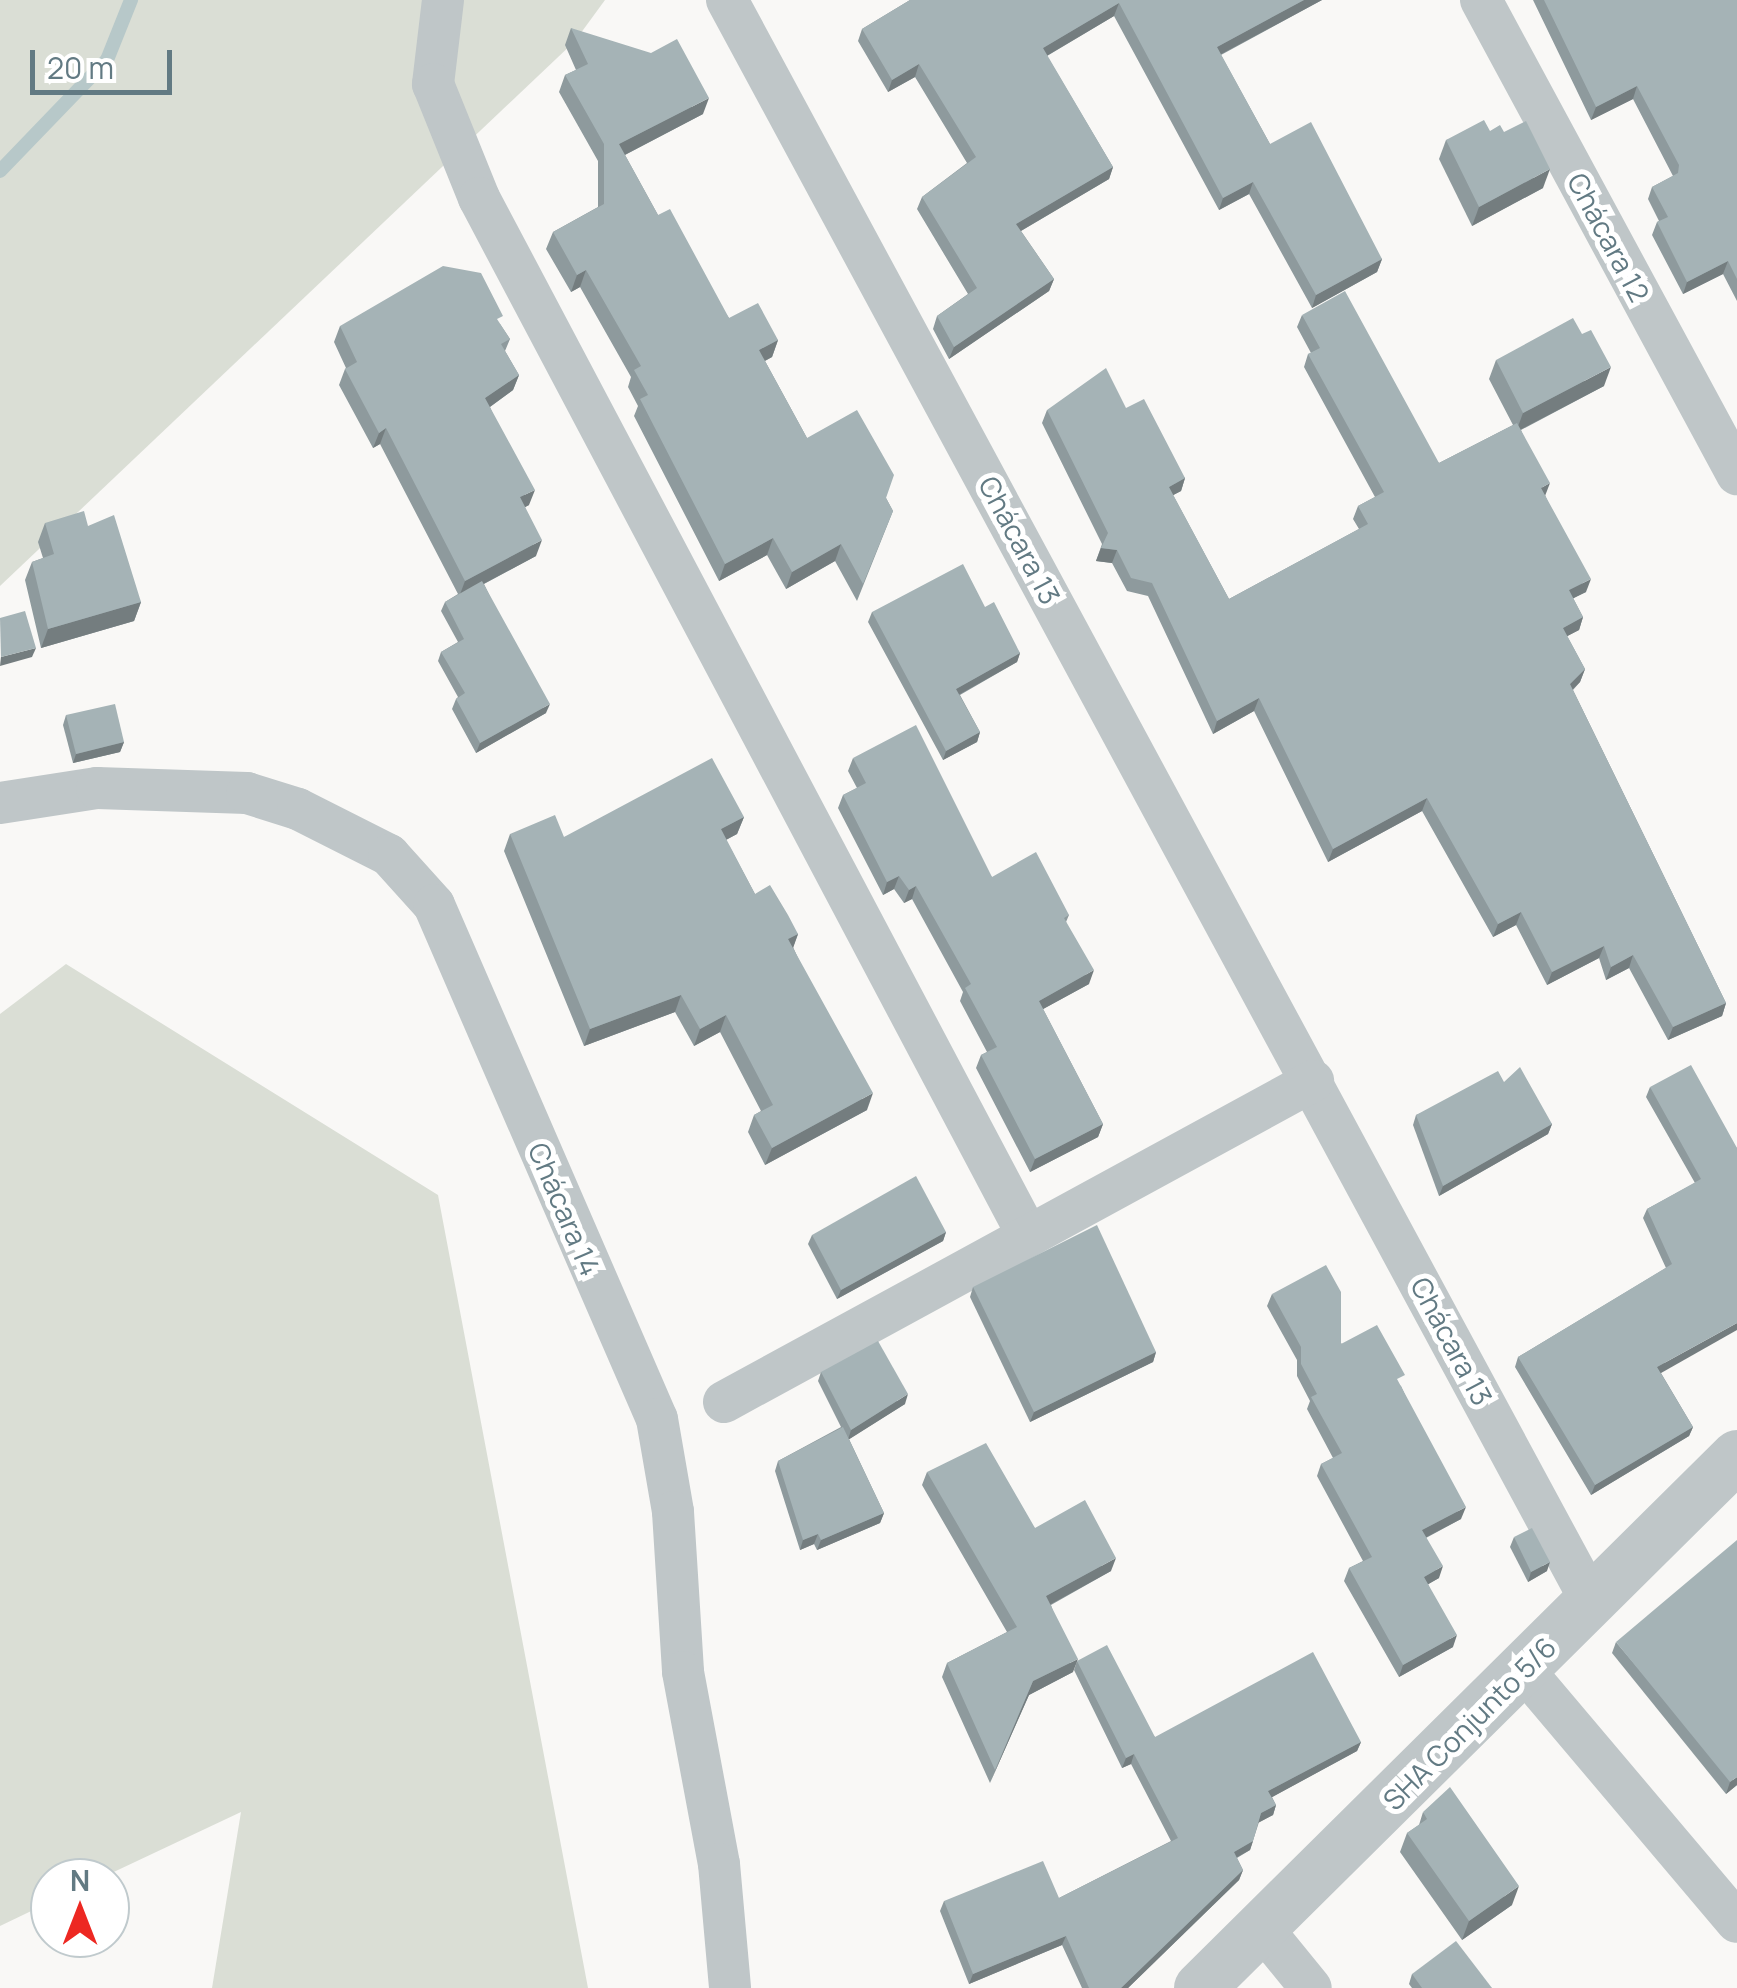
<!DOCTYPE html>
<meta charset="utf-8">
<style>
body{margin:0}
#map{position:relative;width:1737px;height:1988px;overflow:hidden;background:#f9f8f6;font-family:Manrope,sans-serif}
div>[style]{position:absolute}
.green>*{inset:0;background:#daded5}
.stream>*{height:14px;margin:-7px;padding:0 7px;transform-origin:7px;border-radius:7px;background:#b7c8c9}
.minor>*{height:42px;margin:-21px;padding:0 21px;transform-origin:21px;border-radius:21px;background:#bfc6c8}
.tertiary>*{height:52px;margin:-26px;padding:0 26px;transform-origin:26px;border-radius:26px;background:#bfc6c8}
.wall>*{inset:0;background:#8e9a9d}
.shaded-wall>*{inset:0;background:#747d7f}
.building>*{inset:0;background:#a5b3b6}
span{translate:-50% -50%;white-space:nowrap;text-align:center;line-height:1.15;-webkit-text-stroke:10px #fff;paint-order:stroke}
.street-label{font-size:28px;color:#627a83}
.north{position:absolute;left:30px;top:1858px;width:100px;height:100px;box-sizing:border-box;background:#fff;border:2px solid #c0cacd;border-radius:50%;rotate:0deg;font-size:28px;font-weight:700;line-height:40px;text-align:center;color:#627a83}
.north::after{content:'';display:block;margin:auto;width:35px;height:45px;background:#ed2822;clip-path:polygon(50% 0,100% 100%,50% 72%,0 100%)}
.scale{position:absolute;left:30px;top:50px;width:142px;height:45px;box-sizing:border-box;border:5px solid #627a83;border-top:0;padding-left:12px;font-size:30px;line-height:35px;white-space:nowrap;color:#627a83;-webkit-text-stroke:8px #fff;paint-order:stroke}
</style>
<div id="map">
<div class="green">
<div style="clip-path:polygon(0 0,605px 0,575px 41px,0 586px)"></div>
<div style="clip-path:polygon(66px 964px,438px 1195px,588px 1988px,212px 1988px,241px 1812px,101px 1878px,50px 1878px,50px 1902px,0 1926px,0 1014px)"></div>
</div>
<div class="stream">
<div style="left:0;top:171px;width:154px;rotate:-46.1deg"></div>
<div style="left:107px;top:60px;width:65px;rotate:-68.2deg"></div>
</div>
<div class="minor">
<div style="left:443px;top:0;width:85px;rotate:96.8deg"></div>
<div style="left:433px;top:84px;width:123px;rotate:68deg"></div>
<div style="left:479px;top:198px;width:1172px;rotate:62.12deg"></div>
<div style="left:727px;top:0;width:1819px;rotate:61.65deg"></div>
<div style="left:1481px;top:0;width:539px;rotate:61.63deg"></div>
<div style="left:0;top:803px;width:98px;rotate:-8.8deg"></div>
<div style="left:97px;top:788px;width:150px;rotate:1.9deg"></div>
<div style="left:247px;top:793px;width:53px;rotate:17.4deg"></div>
<div style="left:298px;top:809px;width:102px;rotate:26.8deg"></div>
<div style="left:389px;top:855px;width:67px;rotate:48deg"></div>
<div style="left:434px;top:905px;width:560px;rotate:66.55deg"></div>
<div style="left:657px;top:1419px;width:94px;rotate:80.2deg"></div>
<div style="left:673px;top:1512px;width:160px;rotate:86.4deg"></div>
<div style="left:683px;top:1672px;width:195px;rotate:79.4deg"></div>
<div style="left:719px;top:1864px;width:124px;rotate:84.9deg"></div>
<div style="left:724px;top:1402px;width:671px;rotate:-28.59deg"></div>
<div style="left:1523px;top:1669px;width:331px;rotate:49.8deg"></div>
<div style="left:1262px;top:1928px;width:77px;rotate:50.8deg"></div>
</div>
<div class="tertiary">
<div style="left:1200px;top:1988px;width:756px;rotate:-44.73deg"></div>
</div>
<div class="wall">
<div style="clip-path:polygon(910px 0,1322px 0,1221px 55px,1270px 144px,1382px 259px,1377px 272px,1312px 308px,1249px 194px,1219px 210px,1114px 16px,1047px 56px,1113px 167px,1109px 179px,1021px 231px,1054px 279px,1049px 291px,949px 359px,933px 329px,937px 316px,968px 294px,917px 209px,922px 197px,967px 163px,915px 77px,888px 92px,858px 41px,862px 29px)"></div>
<div style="clip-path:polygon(1533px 0,1737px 0,1737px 301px,1723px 274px,1683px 294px,1652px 235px,1657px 222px,1659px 221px,1648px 199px,1652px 187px,1673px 176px,1633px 99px,1591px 120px)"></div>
<div style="clip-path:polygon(571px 28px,703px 114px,625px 155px,658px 215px,729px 318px,778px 340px,772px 357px,765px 361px,807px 438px,886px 498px,893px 511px,857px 601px,835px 561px,786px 589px,767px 555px,719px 581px,634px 416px,638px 406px,628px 387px,631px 377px,580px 287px,571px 292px,546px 249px,553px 232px,598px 207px,598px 161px,559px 92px,565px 75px,576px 70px,565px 45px)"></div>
<div style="clip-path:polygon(1490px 131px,1543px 188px,1472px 226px,1439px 159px,1446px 140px)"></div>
<div style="clip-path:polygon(1302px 315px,1439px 463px,1513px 425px,1489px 379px,1496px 360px,1604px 386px,1521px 430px,1545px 495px,1586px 592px,1573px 598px,1583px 617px,1579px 630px,1567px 636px,1585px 669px,1580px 682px,1573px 690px,1726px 1003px,1722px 1016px,1668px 1040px,1629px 968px,1606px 980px,1599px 958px,1547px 985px,1516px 925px,1493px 937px,1422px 811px,1328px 862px,1254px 711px,1213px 734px,1148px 596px,1127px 591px,1112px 563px,1096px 561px,1102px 544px,1042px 423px,1047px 410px,1126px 408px,1185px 478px,1181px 491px,1173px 495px,1229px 599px,1359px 529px,1353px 519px,1358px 506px,1375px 497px,1304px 367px,1308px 354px,1311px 353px,1297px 327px)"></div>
<div style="clip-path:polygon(500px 324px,510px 339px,505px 351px,519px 375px,513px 390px,490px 407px,529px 505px,525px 507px,536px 556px,484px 584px,546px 713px,476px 753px,452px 709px,456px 699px,458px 697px,438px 661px,441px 652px,458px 642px,441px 611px,445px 602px,458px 594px,380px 444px,373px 448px,339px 385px,345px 369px,346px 368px,334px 342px,340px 326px)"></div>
<div style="clip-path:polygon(45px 523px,88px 526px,141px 602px,134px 621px,41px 648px,25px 580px,32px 562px,43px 558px,38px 542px)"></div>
<div style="clip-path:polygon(985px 607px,1020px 653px,1017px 662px,960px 695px,980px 732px,977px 742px,943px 760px,868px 622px,872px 612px)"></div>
<div style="clip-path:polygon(66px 715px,124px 742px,120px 752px,73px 763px,63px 725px)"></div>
<div style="clip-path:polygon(853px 758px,992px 877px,1069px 915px,1066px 922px,1089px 984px,1043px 1009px,1103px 1124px,1098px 1137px,1030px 1172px,976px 1068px,981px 1055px,987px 1052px,960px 1001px,963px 992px,912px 899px,904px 903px,894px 889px,883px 895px,838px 808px,843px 795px,857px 788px,848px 771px)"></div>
<div style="clip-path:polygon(744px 817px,737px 834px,726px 840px,755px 894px,798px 934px,793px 947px,867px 1110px,765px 1165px,748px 1132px,754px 1115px,761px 1111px,720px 1032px,694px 1046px,675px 1012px,584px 1046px,504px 851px,510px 834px,564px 837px)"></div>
<div style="clip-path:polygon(1504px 1082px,1552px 1124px,1548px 1134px,1439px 1196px,1413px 1125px,1416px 1115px)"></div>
<div style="clip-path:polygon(1650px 1087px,1737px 1148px,1661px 1373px,1693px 1427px,1689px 1436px,1591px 1495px,1515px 1367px,1518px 1357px,1666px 1268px,1643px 1218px,1647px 1209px,1695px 1183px,1646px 1097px)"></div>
<div style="clip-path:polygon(946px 1232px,943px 1241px,837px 1299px,808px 1244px,812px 1235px)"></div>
<div style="clip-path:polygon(973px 1287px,1156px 1352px,1153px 1362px,1030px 1422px,970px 1297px)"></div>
<div style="clip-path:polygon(1272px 1294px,1401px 1386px,1461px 1519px,1426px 1538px,1439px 1578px,1428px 1584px,1453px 1647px,1399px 1677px,1344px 1581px,1349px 1568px,1363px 1561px,1317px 1476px,1321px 1464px,1333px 1458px,1307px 1409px,1310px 1401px,1297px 1376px,1297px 1360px,1267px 1306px)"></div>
<div style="clip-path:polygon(821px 1372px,905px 1404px,849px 1439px,884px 1513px,880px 1523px,817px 1550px,814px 1544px,800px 1550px,775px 1471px,778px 1461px,841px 1427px,818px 1381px)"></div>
<div style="clip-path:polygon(927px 1472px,1035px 1528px,1111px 1571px,1051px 1605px,1073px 1672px,1029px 1695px,990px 1783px,942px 1677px,947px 1663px,1007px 1632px,922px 1485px)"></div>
<div style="clip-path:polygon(1514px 1537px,1547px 1571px,1528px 1582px,1510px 1547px)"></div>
<div style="clip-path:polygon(1616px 1642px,1737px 1785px,1726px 1794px,1612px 1653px)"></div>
<div style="clip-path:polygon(1077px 1661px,1155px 1737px,1361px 1742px,1357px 1751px,1272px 1797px,1276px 1805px,1273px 1815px,1259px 1822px,1250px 1850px,1237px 1858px,1243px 1870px,1239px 1880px,1128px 1988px,1082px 1988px,1062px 1945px,969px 1984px,940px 1911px,944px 1901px,1059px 1898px,1171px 1841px,1131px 1764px,1122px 1768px,1074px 1670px)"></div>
<div style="clip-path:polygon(1423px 1812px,1512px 1905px,1462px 1940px,1400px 1852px,1407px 1833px,1419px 1825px)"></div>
<div style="clip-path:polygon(1412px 1974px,1492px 1988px,1412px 1988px,1409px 1984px)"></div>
</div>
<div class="shaded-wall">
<div style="clip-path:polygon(1304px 0,1322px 0,1212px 59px,1217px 47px)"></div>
<div style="clip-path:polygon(1119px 3px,1114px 16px,1038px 61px,1043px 48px)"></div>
<div style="clip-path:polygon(919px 64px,915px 77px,888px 92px,892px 80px)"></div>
<div style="clip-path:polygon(1637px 86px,1633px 99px,1591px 120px,1596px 107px)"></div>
<div style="clip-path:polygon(709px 98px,703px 114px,613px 161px,619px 144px)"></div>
<div style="clip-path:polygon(1113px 167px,1109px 179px,1012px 236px,1016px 224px)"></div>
<div style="clip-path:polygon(1550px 169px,1543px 188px,1472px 226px,1479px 207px)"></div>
<div style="clip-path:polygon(1253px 182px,1249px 194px,1219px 210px,1223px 198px)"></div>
<div style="clip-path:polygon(1382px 259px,1377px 272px,1312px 308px,1316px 295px)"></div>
<div style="clip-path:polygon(1728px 261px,1723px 274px,1683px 294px,1687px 282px)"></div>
<div style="clip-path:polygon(586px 270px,580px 287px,571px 292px,577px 275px)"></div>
<div style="clip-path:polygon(1054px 279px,1049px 291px,949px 359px,954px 347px)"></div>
<div style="clip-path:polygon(778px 340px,772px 357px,753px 367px,759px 350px)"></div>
<div style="clip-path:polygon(1611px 367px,1604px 386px,1516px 432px,1523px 413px)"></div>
<div style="clip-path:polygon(519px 375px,513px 390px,480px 414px,485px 398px)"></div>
<div style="clip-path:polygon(386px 428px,380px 444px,373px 448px,379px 433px)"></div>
<div style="clip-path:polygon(1185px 478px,1181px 491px,1164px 500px,1169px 487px)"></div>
<div style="clip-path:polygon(1550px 483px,1545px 496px,1541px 488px)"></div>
<div style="clip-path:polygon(535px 490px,529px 505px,514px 513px,520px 497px)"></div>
<div style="clip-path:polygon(773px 538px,767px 555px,719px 581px,725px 564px)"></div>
<div style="clip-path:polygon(542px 540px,536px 556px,459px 597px,465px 581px)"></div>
<div style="clip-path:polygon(841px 544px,835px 561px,786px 589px,792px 572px)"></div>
<div style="clip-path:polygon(1101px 548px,1117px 550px,1112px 563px,1096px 561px)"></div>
<div style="clip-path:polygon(1591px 579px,1586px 592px,1564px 603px,1569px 590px)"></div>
<div style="clip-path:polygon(141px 602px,134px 621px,41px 648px,48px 629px)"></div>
<div style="clip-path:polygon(1583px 617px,1579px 630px,1558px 641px,1563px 628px)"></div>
<div style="clip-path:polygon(36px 648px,32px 657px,0 666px,1px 657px)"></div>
<div style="clip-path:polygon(1020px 653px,1017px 662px,953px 698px,956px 689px)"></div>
<div style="clip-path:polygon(1585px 669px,1580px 682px,1565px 697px,1570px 684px)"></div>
<div style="clip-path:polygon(1259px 698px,1254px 711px,1213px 734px,1217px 721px)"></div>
<div style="clip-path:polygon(550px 704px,546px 713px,476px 753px,480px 743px)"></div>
<div style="clip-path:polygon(980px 732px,977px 742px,943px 760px,946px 751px)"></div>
<div style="clip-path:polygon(124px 742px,120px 752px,73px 763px,76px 754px)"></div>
<div style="clip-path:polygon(1427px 798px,1422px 811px,1328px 862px,1333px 849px)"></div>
<div style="clip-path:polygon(744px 817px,737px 834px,714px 846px,721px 829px)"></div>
<div style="clip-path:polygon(899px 876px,894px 889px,883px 895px,887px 882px)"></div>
<div style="clip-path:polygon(916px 886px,912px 899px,904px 903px,909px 890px)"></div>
<div style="clip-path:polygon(1521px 912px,1516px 925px,1493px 937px,1498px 924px)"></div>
<div style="clip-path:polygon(798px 934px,792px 951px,788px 939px)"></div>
<div style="clip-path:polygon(1604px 946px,1599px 958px,1547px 985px,1552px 972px)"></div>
<div style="clip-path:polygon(1633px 955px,1629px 968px,1606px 980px,1611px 967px)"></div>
<div style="clip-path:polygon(1094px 970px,1089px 984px,1034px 1014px,1039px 1001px)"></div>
<div style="clip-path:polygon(681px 995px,675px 1012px,584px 1046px,590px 1029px)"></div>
<div style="clip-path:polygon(1726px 1003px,1722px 1016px,1668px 1040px,1673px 1027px)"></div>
<div style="clip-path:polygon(726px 1015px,720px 1032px,694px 1046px,700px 1029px)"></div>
<div style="clip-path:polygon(873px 1093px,867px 1110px,765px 1165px,772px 1148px)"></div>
<div style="clip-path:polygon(1103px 1124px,1098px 1137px,1030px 1172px,1035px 1159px)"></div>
<div style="clip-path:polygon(1552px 1124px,1548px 1134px,1439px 1196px,1443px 1186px)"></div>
<div style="clip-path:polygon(946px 1232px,943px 1241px,837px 1299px,841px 1290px)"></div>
<div style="clip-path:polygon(1737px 1323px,1737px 1330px,1654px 1377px,1657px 1367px)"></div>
<div style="clip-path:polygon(1156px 1352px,1153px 1362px,1030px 1422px,1034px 1412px)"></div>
<div style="clip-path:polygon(908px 1394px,905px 1404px,848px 1440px,851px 1430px)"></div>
<div style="clip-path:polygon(1693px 1427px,1689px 1436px,1591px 1495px,1595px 1485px)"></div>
<div style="clip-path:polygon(1466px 1507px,1461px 1519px,1417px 1542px,1422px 1530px)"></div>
<div style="clip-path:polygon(884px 1513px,880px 1523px,817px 1550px,821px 1540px)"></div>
<div style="clip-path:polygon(818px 1534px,814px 1544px,800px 1550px,803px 1540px)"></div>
<div style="clip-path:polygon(1116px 1558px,1111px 1571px,1042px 1609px,1046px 1596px)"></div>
<div style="clip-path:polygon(1550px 1562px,1547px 1571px,1528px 1582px,1531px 1572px)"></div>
<div style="clip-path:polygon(1443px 1566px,1439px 1578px,1420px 1589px,1424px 1577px)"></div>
<div style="clip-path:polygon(1457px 1635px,1453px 1647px,1399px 1677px,1403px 1665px)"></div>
<div style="clip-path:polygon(1078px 1659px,1073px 1672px,1029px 1695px,990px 1783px,1033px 1681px)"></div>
<div style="clip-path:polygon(1361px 1742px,1357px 1751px,1265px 1801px,1268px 1791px)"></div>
<div style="clip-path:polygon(1134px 1754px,1131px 1764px,1122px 1768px,1126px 1758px)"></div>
<div style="clip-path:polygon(1737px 1777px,1737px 1785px,1726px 1794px,1730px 1782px)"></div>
<div style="clip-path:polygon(1276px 1805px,1273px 1815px,1258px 1823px,1261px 1813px)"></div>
<div style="clip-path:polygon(1253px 1841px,1250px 1850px,1230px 1861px,1234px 1852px)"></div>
<div style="clip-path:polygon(1243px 1870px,1239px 1880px,1128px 1988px,1121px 1988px)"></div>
<div style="clip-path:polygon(1519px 1886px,1512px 1905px,1462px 1940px,1469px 1921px)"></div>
<div style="clip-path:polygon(1066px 1936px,1062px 1945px,969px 1984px,973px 1974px)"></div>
</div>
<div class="building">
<div style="clip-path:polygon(910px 0,1304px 0,1217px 47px,1270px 144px,1311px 122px,1382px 259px,1316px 295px,1253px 182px,1223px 198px,1119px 3px,1043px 48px,1113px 167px,1016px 224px,1054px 279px,954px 347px,937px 316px,977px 288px,922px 197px,976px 157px,919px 64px,892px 80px,862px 29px)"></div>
<div style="clip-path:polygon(1544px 0,1737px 0,1737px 279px,1728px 261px,1687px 282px,1657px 222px,1668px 217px,1652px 187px,1678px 173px,1679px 165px,1637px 86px,1596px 107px)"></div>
<div style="clip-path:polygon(571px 28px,651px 53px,677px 39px,709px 98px,619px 144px,658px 215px,670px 209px,729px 318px,758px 303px,778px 340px,759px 350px,807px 438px,857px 410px,894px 475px,886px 498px,893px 511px,863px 584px,841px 544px,792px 572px,773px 538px,725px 564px,640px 399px,648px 395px,634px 370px,641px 366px,586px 270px,577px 275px,553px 232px,604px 204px,604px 144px,565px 75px,588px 64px)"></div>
<div style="clip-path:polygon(1484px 120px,1490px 131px,1500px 125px,1504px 132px,1526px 121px,1550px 169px,1479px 207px,1446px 140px)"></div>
<div style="clip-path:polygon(443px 266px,481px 273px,503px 316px,497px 319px,510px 339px,501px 344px,519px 375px,485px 398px,535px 490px,520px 497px,542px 540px,465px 581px,386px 428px,379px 433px,345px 369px,357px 362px,340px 326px)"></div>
<div style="clip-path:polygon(1345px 291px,1439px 463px,1517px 423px,1550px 483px,1541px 488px,1591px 579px,1569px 590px,1583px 617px,1563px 628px,1585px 669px,1570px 684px,1726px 1003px,1673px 1027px,1633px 955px,1611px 967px,1604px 946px,1552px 972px,1521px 912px,1498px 924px,1427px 798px,1333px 849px,1259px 698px,1217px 721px,1152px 583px,1131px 578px,1117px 550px,1101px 548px,1108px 533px,1047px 410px,1106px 368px,1126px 408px,1144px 399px,1185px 478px,1169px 487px,1229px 599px,1368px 524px,1358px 506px,1384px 492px,1308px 354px,1320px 348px,1302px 315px)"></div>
<div style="clip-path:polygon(1573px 318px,1582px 334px,1591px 330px,1611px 367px,1523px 413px,1496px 360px)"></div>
<div style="clip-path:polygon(84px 511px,88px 526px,114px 515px,141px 602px,48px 629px,32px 562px,54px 554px,45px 523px)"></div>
<div style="clip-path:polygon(963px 564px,985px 607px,994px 602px,1020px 653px,956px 689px,980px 732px,946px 751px,872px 612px)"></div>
<div style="clip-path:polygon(482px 581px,550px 704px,480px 743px,456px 699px,465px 693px,441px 652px,464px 639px,445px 602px)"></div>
<div style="clip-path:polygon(25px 611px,36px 648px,1px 657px,0 618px)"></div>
<div style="clip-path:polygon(115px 704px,124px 742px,76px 754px,66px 715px)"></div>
<div style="clip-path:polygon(916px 725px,992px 877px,1036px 852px,1069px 915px,1064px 918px,1094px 970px,1039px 1001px,1103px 1124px,1035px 1159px,981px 1055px,997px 1047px,965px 988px,971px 984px,916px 886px,909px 890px,899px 876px,887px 882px,843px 795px,866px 783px,853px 758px)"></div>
<div style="clip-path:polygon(712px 758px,744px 817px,721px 829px,755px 894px,770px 885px,788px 915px,798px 934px,788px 939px,873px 1093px,772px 1148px,754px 1115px,773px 1105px,726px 1015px,700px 1029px,681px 995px,590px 1029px,510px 834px,555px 815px,564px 837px)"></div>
<div style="clip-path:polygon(1691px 1065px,1737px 1148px,1737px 1323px,1657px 1367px,1693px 1427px,1595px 1485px,1518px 1357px,1672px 1264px,1647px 1209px,1701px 1179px,1650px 1087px)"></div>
<div style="clip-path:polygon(1520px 1067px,1552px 1124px,1443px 1186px,1416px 1115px,1498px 1071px,1504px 1082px)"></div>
<div style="clip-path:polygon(916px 1176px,946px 1232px,841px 1290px,812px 1235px)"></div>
<div style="clip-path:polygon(1097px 1225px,1156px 1352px,1034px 1412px,973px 1287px)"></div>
<div style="clip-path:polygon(1326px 1265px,1341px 1292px,1341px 1344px,1377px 1325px,1405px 1375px,1397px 1379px,1466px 1507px,1422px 1530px,1443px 1566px,1424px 1577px,1457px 1635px,1403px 1665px,1349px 1568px,1372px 1557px,1321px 1464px,1342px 1453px,1311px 1397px,1317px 1394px,1301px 1364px,1301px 1347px,1272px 1294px)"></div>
<div style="clip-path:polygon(878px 1341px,908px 1394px,851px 1430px,821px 1372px)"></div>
<div style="clip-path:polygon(843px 1427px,884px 1513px,821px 1540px,818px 1534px,803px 1540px,778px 1461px)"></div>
<div style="clip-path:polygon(986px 1443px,1035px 1528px,1085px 1500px,1116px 1558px,1046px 1596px,1078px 1659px,1033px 1681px,995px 1770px,947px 1663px,1017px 1627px,927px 1472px)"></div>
<div style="clip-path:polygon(1532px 1528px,1550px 1562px,1531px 1572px,1514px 1537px)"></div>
<div style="clip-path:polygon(1737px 1540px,1737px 1777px,1730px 1782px,1616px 1642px)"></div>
<div style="clip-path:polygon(1107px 1645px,1155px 1737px,1313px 1652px,1361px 1742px,1268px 1791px,1276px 1805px,1261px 1813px,1253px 1841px,1234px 1852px,1243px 1870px,1121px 1988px,1089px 1988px,1066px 1936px,973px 1974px,944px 1901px,1043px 1861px,1059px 1898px,1178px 1838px,1134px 1754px,1126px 1758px,1077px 1661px)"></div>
<div style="clip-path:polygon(1450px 1787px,1519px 1886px,1469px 1921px,1407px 1833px,1427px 1819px,1423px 1812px)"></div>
<div style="clip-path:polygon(1456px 1941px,1492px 1988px,1422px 1988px,1412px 1974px)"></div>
</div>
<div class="street-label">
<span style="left:1609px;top:237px;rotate:62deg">Chácara 12</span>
<span style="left:1020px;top:540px;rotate:62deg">Chácara 13</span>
<span style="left:565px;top:1209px;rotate:67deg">Chácara 14</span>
<span style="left:1452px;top:1341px;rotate:62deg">Chácara 13</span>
<span style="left:1469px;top:1723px;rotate:-45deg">SHA Conjunto 5/6</span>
</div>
<div class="north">N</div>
<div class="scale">20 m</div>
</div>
